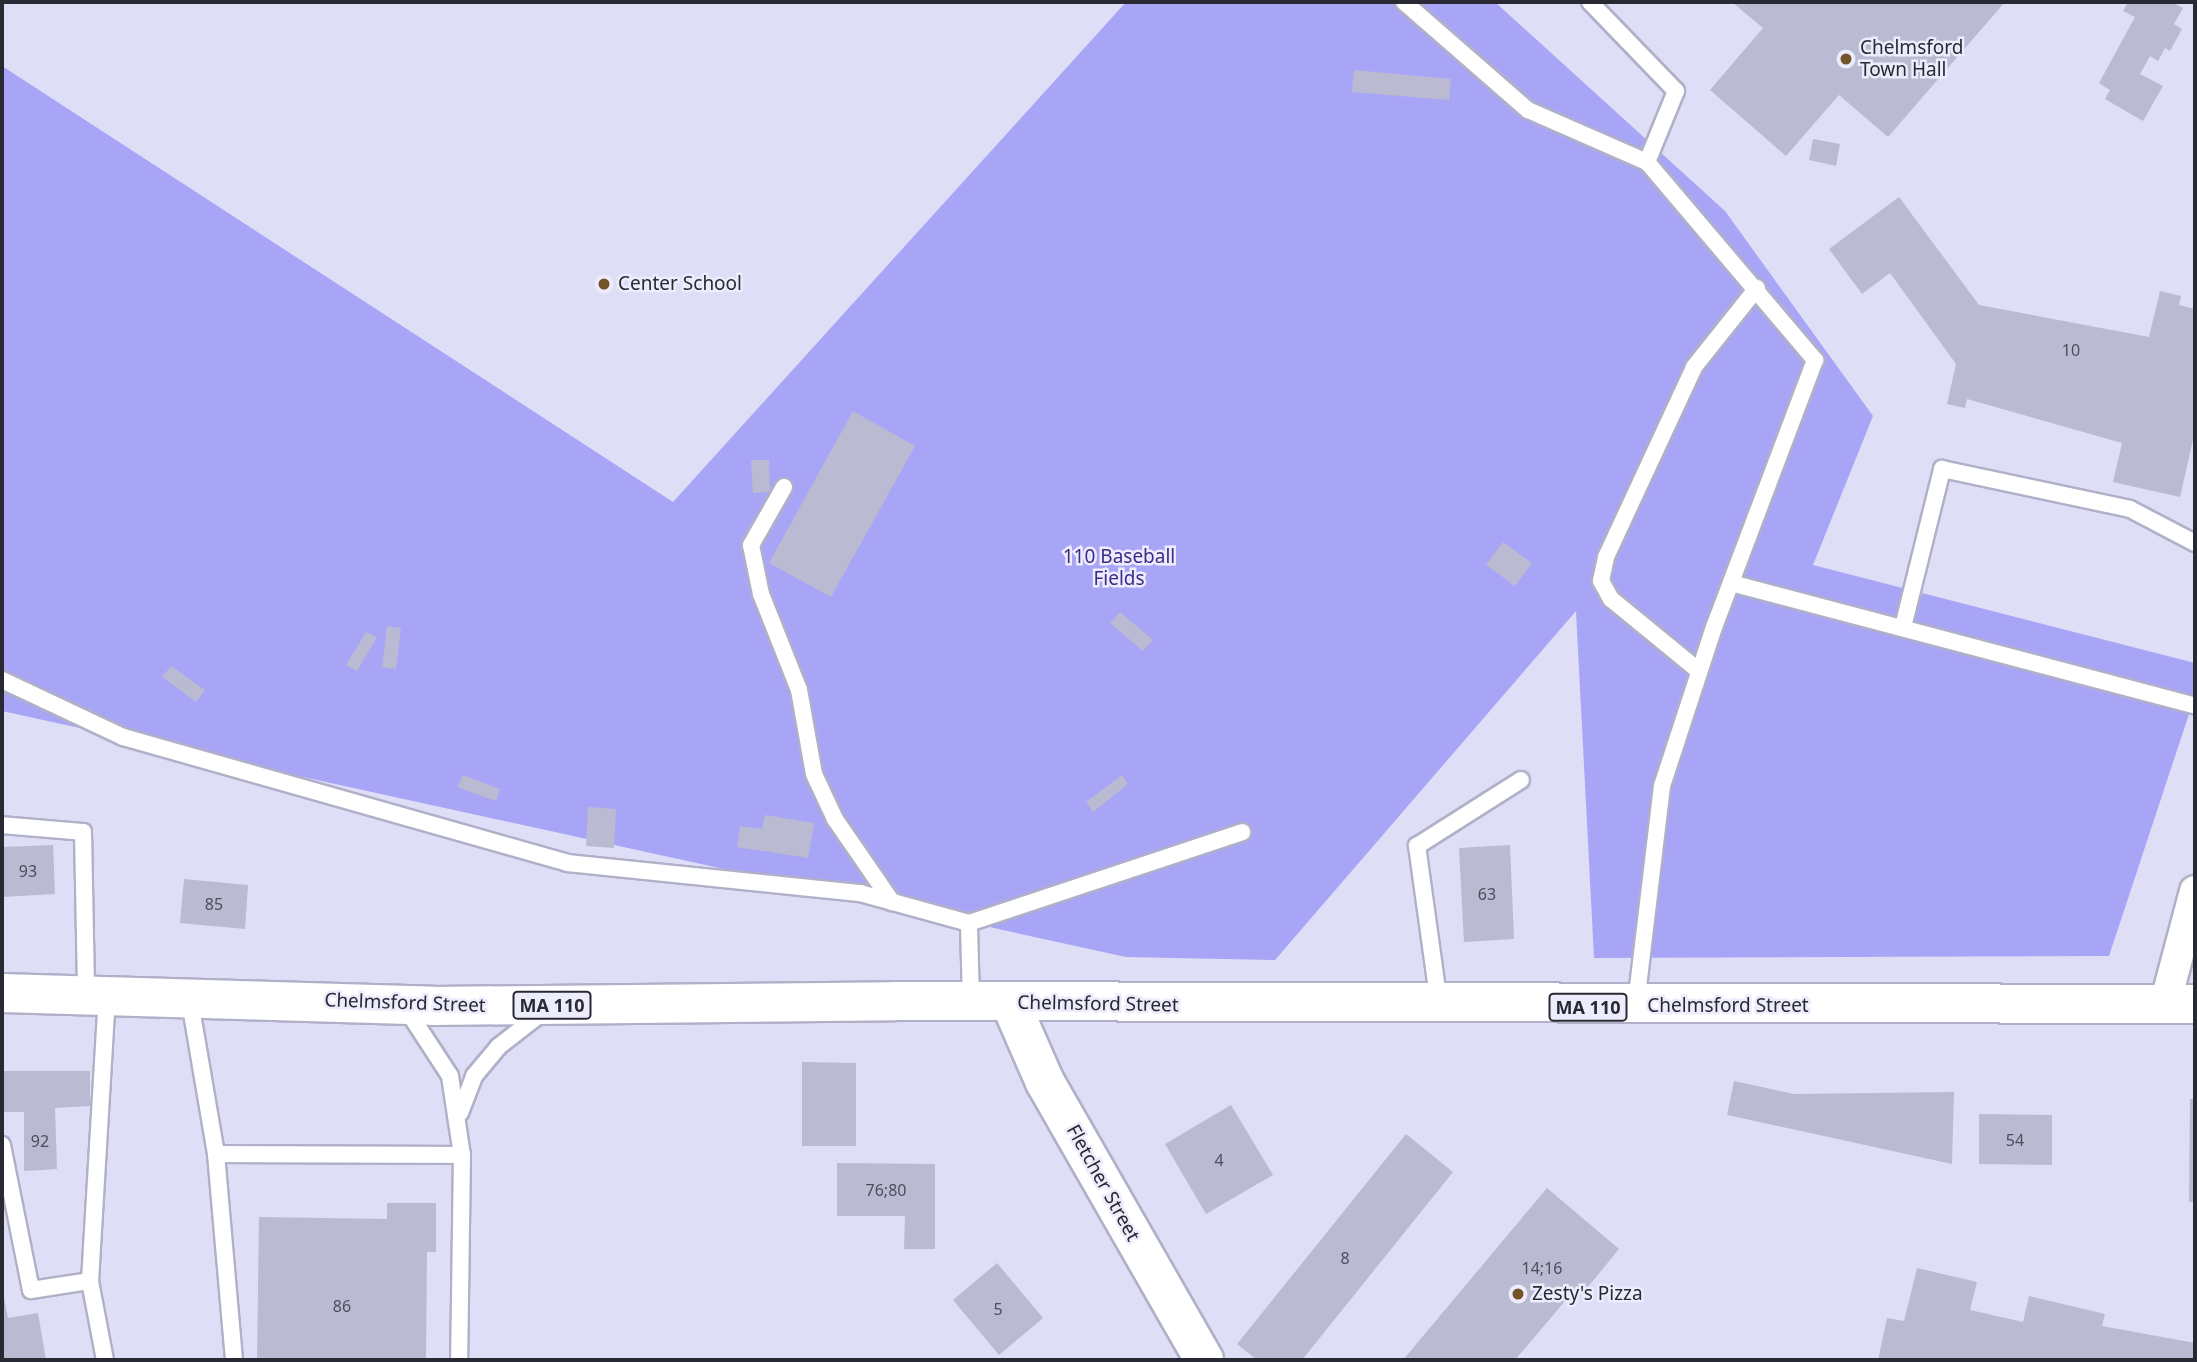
<!DOCTYPE html>
<style>
body{margin:0}
#map{position:relative;width:2197px;height:1362px;overflow:hidden;background:#dedef7;font-family:"Noto Sans",sans-serif}
div>[style]{position:absolute}
.green>*{inset:0;background:#a9a5f6}
.building>*{inset:0;background:#babad2}
.roads{filter:drop-shadow(2px 0 #b0b0c8) drop-shadow(-2px 0 #b0b0c8) drop-shadow(0 2px #b0b0c8) drop-shadow(0 -2px #b0b0c8)}
.lane>*{height:16px;margin:-8px;padding:0 8px;transform-origin:8px;border-radius:8px;background:#fff}
.street>*{height:30px;margin:-15px;padding:0 15px;transform-origin:15px;border-radius:15px;background:#fff}
.secondary>*{height:38px;margin:-19px;padding:0 19px;transform-origin:19px;border-radius:19px;background:#fff}
.primary>*{height:38px;margin:-19px;padding:0 19px;transform-origin:19px;border-radius:19px;background:#fff}
.dots>*{width:19px;height:19px;translate:-50% -50%;box-sizing:border-box;border:4px solid #ececfc;border-radius:50%}
span{translate:-50% -50%;white-space:nowrap;text-align:center;line-height:1.15;-webkit-text-stroke:5px #ececfc;paint-order:stroke}
.number-label{font-size:16px;color:#4d4d5b}
.number-label span{-webkit-text-stroke-width:0}
.shield-label span{padding:2px 5px;background:#ececfc;border:2px solid;border-radius:5px;-webkit-text-stroke-width:0}
.shield-label{font-size:18px;color:#292933;font-weight:700}
.poi-label{font-size:19px;color:#292933}
.left{translate:0 -50%;text-align:left}
.park-label{font-size:19px;color:#3d2b87}
.street-label{font-size:19px;color:#292933}
.frame{position:absolute;inset:0;border:4px solid #292933;pointer-events:none}
</style>
<div id="map">
<div class="green">
<div style="clip-path:polygon(1126px 2px,1495px 2px,1725px 211px,1873px 416px,1813px 565px,2195px 663px,2195px 696px,2109px 956px,1594px 958px,1576px 611px,1275px 960px,1126px 957px,2px 711px,2px 66px,673px 502px)"></div>
</div>
<div class="building">
<div style="clip-path:polygon(1732px 2px,2005px 2px,1888px 137px,1839px 95px,1786px 156px,1710px 90px,1763px 28px)"></div>
<div style="clip-path:polygon(2128px 2px,2172px 2px,2183px 8px,2174px 24px,2182px 29px,2170px 51px,2165px 48px,2158px 61px,2150px 56px,2140px 74px,2163px 86px,2143px 121px,2105px 99px,2110px 90px,2099px 83px,2135px 17px,2123px 11px)"></div>
<div style="clip-path:polygon(1354px 70px,1451px 79px,1449px 100px,1352px 92px)"></div>
<div style="clip-path:polygon(1813px 139px,1840px 144px,1836px 166px,1809px 160px)"></div>
<div style="clip-path:polygon(1899px 197px,1979px 305px,2149px 337px,2160px 291px,2181px 296px,2179px 305px,2195px 309px,2195px 431px,2180px 497px,2113px 482px,2122px 443px,1967px 399px,1965px 408px,1947px 404px,1956px 364px,1890px 273px,1862px 294px,1829px 249px)"></div>
<div style="clip-path:polygon(853px 411px,915px 446px,831px 597px,769px 563px)"></div>
<div style="clip-path:polygon(751px 460px,769px 460px,770px 492px,753px 493px)"></div>
<div style="clip-path:polygon(1503px 542px,1532px 563px,1515px 586px,1486px 565px)"></div>
<div style="clip-path:polygon(1120px 612px,1153px 640px,1143px 651px,1110px 623px)"></div>
<div style="clip-path:polygon(387px 626px,401px 628px,396px 669px,382px 667px)"></div>
<div style="clip-path:polygon(366px 632px,377px 637px,357px 671px,346px 665px)"></div>
<div style="clip-path:polygon(171px 666px,205px 690px,196px 702px,162px 677px)"></div>
<div style="clip-path:polygon(463px 775px,500px 789px,496px 801px,457px 787px)"></div>
<div style="clip-path:polygon(1122px 775px,1128px 784px,1093px 812px,1086px 802px)"></div>
<div style="clip-path:polygon(588px 807px,616px 809px,614px 848px,586px 846px)"></div>
<div style="clip-path:polygon(765px 815px,814px 823px,808px 858px,737px 847px,740px 826px,762px 829px)"></div>
<div style="clip-path:polygon(53px 845px,55px 894px,2px 897px,2px 847px)"></div>
<div style="clip-path:polygon(1510px 845px,1514px 939px,1464px 942px,1459px 848px)"></div>
<div style="clip-path:polygon(184px 879px,248px 885px,245px 929px,180px 923px)"></div>
<div style="clip-path:polygon(802px 1062px,856px 1063px,856px 1146px,802px 1146px)"></div>
<div style="clip-path:polygon(2px 1071px,90px 1071px,90px 1106px,55px 1108px,57px 1169px,24px 1171px,24px 1112px,2px 1112px)"></div>
<div style="clip-path:polygon(1734px 1081px,1794px 1094px,1954px 1092px,1952px 1164px,1727px 1115px)"></div>
<div style="clip-path:polygon(2190px 1099px,2195px 1099px,2195px 1202px,2189px 1202px)"></div>
<div style="clip-path:polygon(1231px 1105px,1273px 1175px,1206px 1214px,1165px 1144px)"></div>
<div style="clip-path:polygon(1979px 1114px,2052px 1115px,2052px 1165px,1979px 1164px)"></div>
<div style="clip-path:polygon(1406px 1134px,1453px 1172px,1302px 1360px,1257px 1360px,1237px 1344px)"></div>
<div style="clip-path:polygon(837px 1163px,935px 1164px,935px 1249px,904px 1249px,905px 1216px,837px 1216px)"></div>
<div style="clip-path:polygon(1547px 1188px,1619px 1249px,1583px 1293px,1576px 1288px,1515px 1360px,1403px 1360px)"></div>
<div style="clip-path:polygon(387px 1203px,436px 1203px,436px 1252px,427px 1252px,426px 1360px,257px 1360px,259px 1217px,387px 1219px)"></div>
<div style="clip-path:polygon(997px 1263px,1043px 1318px,999px 1355px,953px 1300px)"></div>
<div style="clip-path:polygon(1917px 1268px,1977px 1282px,1970px 1310px,2023px 1322px,2029px 1296px,2105px 1314px,2102px 1326px,2195px 1343px,2195px 1360px,1878px 1360px,1887px 1318px,1904px 1321px)"></div>
<div style="clip-path:polygon(3px 1292px,8px 1318px,38px 1313px,46px 1360px,2px 1360px)"></div>
</div>
<div class="roads">
<div class="lane">
<div style="left:1404px;top:2px;width:164px;rotate:41.1deg"></div>
<div style="left:1528px;top:110px;width:130px;rotate:23.6deg"></div>
<div style="left:1590px;top:2px;width:124px;rotate:46deg"></div>
<div style="left:1676px;top:91px;width:77px;rotate:112.2deg"></div>
<div style="left:1647px;top:162px;width:260px;rotate:49.7deg"></div>
<div style="left:1815px;top:360px;width:285px;rotate:110.7deg"></div>
<div style="left:1714px;top:627px;width:167px;rotate:108.1deg"></div>
<div style="left:1662px;top:786px;width:220px;rotate:96.8deg"></div>
<div style="left:784px;top:487px;width:67px;rotate:119.6deg"></div>
<div style="left:751px;top:545px;width:50px;rotate:78.5deg"></div>
<div style="left:761px;top:594px;width:103px;rotate:68.4deg"></div>
<div style="left:799px;top:690px;width:85px;rotate:79.9deg"></div>
<div style="left:814px;top:774px;width:50px;rotate:65deg"></div>
<div style="left:835px;top:819px;width:101px;rotate:55.5deg"></div>
<div style="left:1731px;top:583px;width:480px;rotate:14.8deg"></div>
<div style="left:1903px;top:627px;width:163px;rotate:-76.1deg"></div>
<div style="left:1942px;top:469px;width:192px;rotate:12deg"></div>
<div style="left:2130px;top:509px;width:73px;rotate:27.6deg"></div>
<div style="left:1699px;top:671px;width:114px;rotate:-140.7deg"></div>
<div style="left:1611px;top:599px;width:21px;rotate:-119deg"></div>
<div style="left:1601px;top:581px;width:25px;rotate:-78deg"></div>
<div style="left:1606px;top:557px;width:209px;rotate:-65.1deg"></div>
<div style="left:1694px;top:367px;width:101px;rotate:-51.4deg"></div>
<div style="left:2px;top:680px;width:134px;rotate:25.2deg"></div>
<div style="left:123px;top:737px;width:462px;rotate:15.8deg"></div>
<div style="left:568px;top:863px;width:294px;rotate:5.9deg"></div>
<div style="left:860px;top:893px;width:113px;rotate:15.4deg"></div>
<div style="left:2px;top:825px;width:81px;rotate:4.9deg"></div>
<div style="left:83px;top:832px;width:162px;rotate:88.9deg"></div>
<div style="left:189px;top:996px;width:160px;rotate:80.3deg"></div>
<div style="left:216px;top:1154px;width:207px;rotate:85deg"></div>
<div style="left:971px;top:1002px;width:79px;rotate:-91.5deg"></div>
<div style="left:969px;top:923px;width:288px;rotate:-18.4deg"></div>
<div style="left:1439px;top:1004px;width:160px;rotate:-97.9deg"></div>
<div style="left:1417px;top:846px;width:123px;rotate:-32.4deg"></div>
<div style="left:405px;top:1007px;width:82px;rotate:56.9deg"></div>
<div style="left:450px;top:1076px;width:80px;rotate:81.4deg"></div>
<div style="left:460px;top:1113px;width:40px;rotate:-69deg"></div>
<div style="left:474px;top:1076px;width:38px;rotate:-50deg"></div>
<div style="left:498px;top:1047px;width:57px;rotate:-37.9deg"></div>
<div style="left:2px;top:1145px;width:148px;rotate:78.7deg"></div>
<div style="left:31px;top:1290px;width:60px;rotate:-8.7deg"></div>
<div style="left:216px;top:1154px;width:246px;rotate:0.2deg"></div>
<div style="left:462px;top:1155px;width:205px;rotate:90.8deg"></div>
<div style="left:105px;top:1360px;width:80px;rotate:-100.8deg"></div>
<div style="left:90px;top:1281px;width:288px;rotate:-86.6deg"></div>
</div>
<div class="street">
<div style="left:2165px;top:1004px;width:117px;rotate:-75.1deg"></div>
</div>
<div class="secondary">
<div style="left:1010px;top:1002px;width:87px;rotate:66.4deg"></div>
<div style="left:1045px;top:1082px;width:320px;rotate:60.2deg"></div>
</div>
<div class="primary">
<div style="left:2px;top:993px;width:432px;rotate:1.7deg"></div>
<div style="left:434px;top:1006px;width:461px;rotate:-0.6deg"></div>
<div style="left:895px;top:1001px;width:1300px;rotate:0.13deg"></div>
</div>
</div>
<div class="dots">
<div style="left:1846px;top:59px;background:#735529"></div>
<div style="left:604px;top:284px;background:#735529"></div>
<div style="left:1518px;top:1294px;background:#735529"></div>
</div>
<div class="number-label">
<span style="left:2071px;top:350px">10</span>
<span style="left:28px;top:871px">93</span>
<span style="left:1487px;top:894px">63</span>
<span style="left:214px;top:904px">85</span>
<span style="left:2015px;top:1140px">54</span>
<span style="left:40px;top:1141px">92</span>
<span style="left:1219px;top:1160px">4</span>
<span style="left:886px;top:1190px">76;80</span>
<span style="left:1345px;top:1258px">8</span>
<span style="left:1542px;top:1268px">14;16</span>
<span style="left:342px;top:1306px">86</span>
<span style="left:998px;top:1309px">5</span>
</div>
<div class="shield-label">
<span style="left:552px;top:1005px">MA 110</span>
<span style="left:1588px;top:1007px">MA 110</span>
</div>
<div class="poi-label">
<span class="left" style="left:1860px;top:59px">Chelmsford<br>Town Hall</span>
<span class="left" style="left:618px;top:284px">Center School</span>
<span class="left" style="left:1532px;top:1294px">Zesty's Pizza</span>
</div>
<div class="park-label">
<span style="left:1119px;top:568px">110 Baseball<br>Fields</span>
</div>
<div class="street-label">
<span style="left:405px;top:1003px;rotate:2deg">Chelmsford Street</span>
<span style="left:1098px;top:1004px;rotate:1deg">Chelmsford Street</span>
<span style="left:1728px;top:1006px">Chelmsford Street</span>
<span style="left:1103px;top:1183px;rotate:61deg">Fletcher Street</span>
</div>
<div class="frame"></div>
</div>
